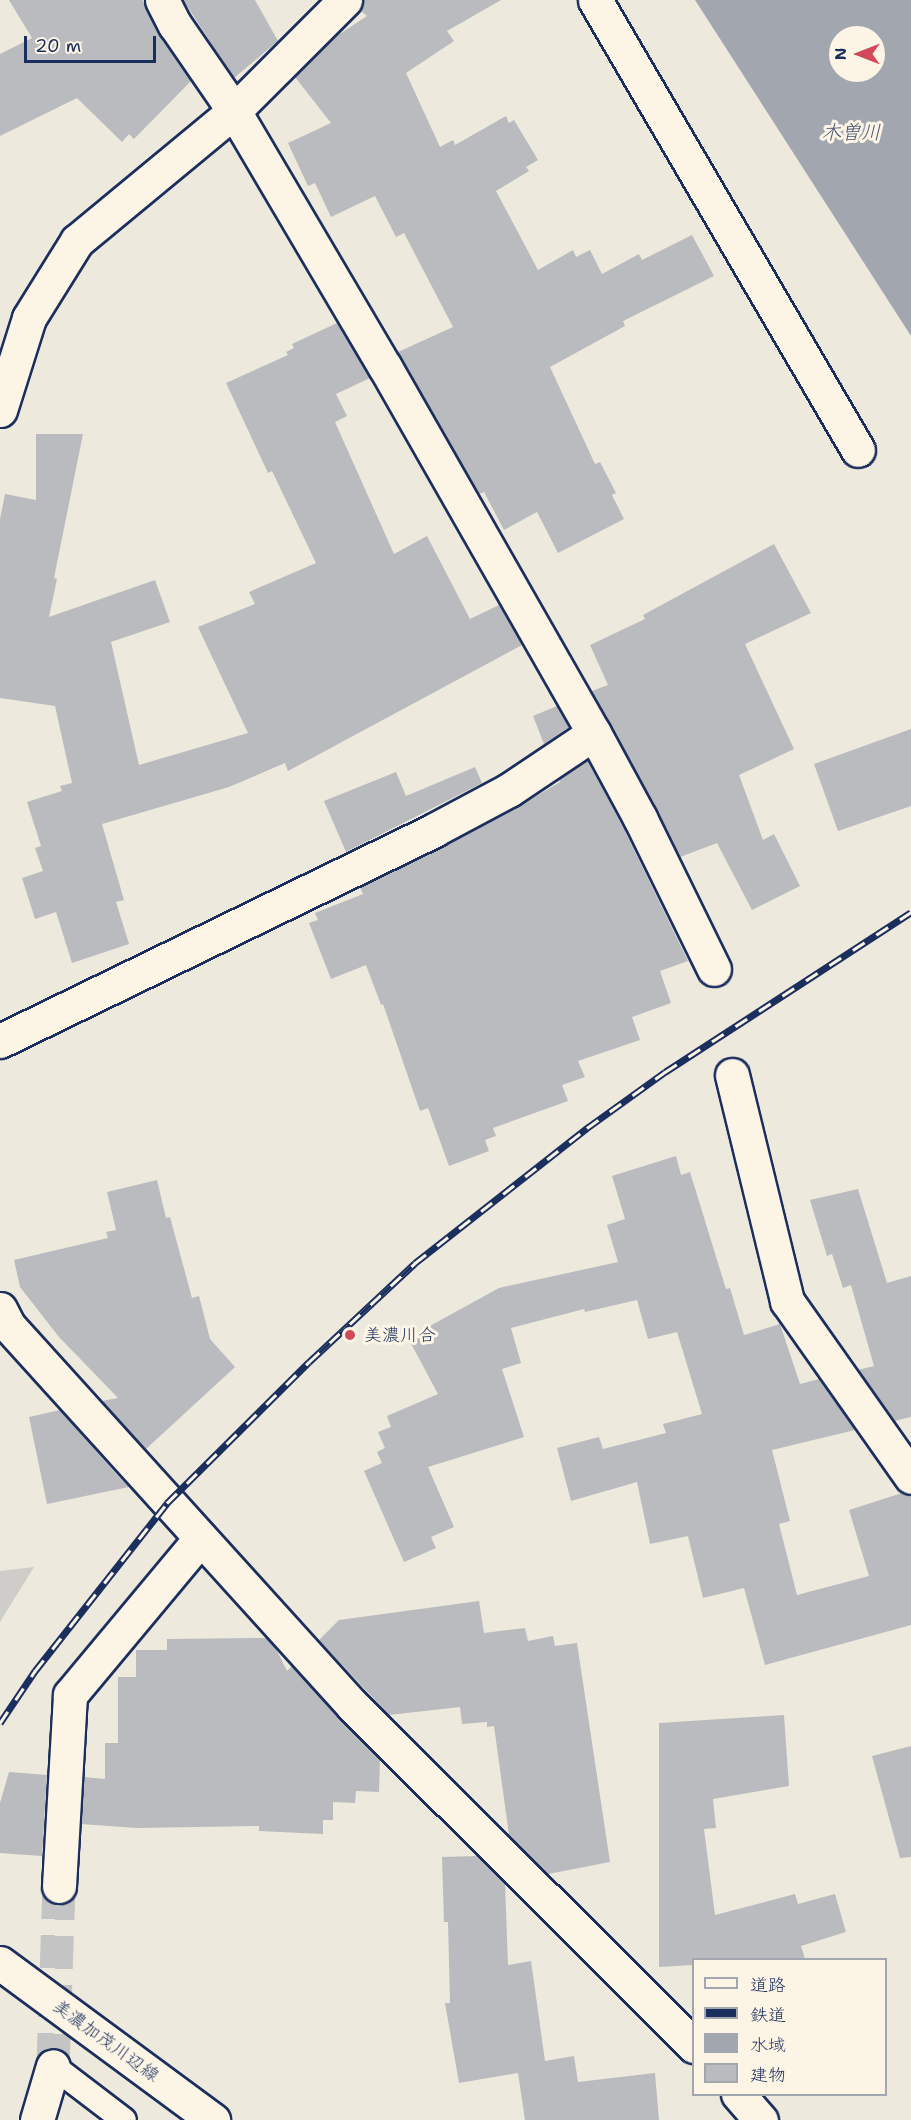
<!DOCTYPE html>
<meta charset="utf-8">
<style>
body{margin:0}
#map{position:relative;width:911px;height:2120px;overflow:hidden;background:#eee9dd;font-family:"Shantell Sans","Klee One",sans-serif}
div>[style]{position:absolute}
.green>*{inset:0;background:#cfcdca}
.water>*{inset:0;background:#a2a7af}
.building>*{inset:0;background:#babbbe}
.minor-tunnel>*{height:33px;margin-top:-16.5px;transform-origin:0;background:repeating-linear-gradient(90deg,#c4c4c4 0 33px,transparent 0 49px)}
.roads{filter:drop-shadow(2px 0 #1b2f5e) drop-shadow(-2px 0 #1b2f5e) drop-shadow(0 2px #1b2f5e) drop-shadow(0 -2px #1b2f5e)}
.service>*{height:24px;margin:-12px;padding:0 12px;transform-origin:12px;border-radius:12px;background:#fcf5e5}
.minor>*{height:33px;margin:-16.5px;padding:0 16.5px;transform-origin:16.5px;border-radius:16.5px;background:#fcf5e5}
.secondary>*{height:33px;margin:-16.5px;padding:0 16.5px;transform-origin:16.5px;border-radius:16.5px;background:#fcf5e5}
.rail>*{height:7px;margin-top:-3.5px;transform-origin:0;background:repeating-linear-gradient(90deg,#fcf5e5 0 14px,#1b2f5e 0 28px);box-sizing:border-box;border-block:2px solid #1b2f5e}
.dots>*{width:16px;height:16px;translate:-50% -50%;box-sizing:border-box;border:3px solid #fcf5e5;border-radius:50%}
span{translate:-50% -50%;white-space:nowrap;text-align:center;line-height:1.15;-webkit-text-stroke:6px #fcf5e5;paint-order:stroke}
.poi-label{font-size:18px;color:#1b2f5e}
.left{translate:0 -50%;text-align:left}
.street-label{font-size:18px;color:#1b2f5e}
.water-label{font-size:20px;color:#445376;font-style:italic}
.legend{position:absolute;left:692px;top:1958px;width:195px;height:138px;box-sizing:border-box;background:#fcf5e5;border:2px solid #a2a6af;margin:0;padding:8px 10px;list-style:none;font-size:18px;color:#1b2f5e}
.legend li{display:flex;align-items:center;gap:12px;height:30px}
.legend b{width:30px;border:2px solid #a2a6af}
.north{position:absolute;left:827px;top:24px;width:60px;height:60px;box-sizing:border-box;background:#fcf5e5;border:2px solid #a2a6af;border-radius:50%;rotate:270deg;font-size:16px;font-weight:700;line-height:24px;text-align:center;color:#1b2f5e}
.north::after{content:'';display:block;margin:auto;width:21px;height:27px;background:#d1495b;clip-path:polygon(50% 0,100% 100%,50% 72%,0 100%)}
.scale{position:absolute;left:24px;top:36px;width:132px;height:27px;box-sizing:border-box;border:3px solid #1b2f5e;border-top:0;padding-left:8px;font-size:18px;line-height:21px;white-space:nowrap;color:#1b2f5e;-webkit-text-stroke:4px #fcf5e5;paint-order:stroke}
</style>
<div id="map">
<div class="green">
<div style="clip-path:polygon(34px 1567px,0 1622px,0 1571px)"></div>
</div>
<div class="water">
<div style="clip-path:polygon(evenodd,695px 0,911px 0,911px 336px,695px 0,839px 36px,875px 36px,875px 72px,839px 72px,839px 36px)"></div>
</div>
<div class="building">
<div style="clip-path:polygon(9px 0,143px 0,158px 34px,191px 81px,134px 139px,129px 134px,122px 142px,77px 98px,0 136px,0 54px,32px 38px)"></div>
<div style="clip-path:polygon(183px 0,255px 0,278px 41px,234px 78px)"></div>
<div style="clip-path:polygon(363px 0,501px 0,447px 31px,454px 41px,406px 73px,440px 147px,453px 140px,455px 145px,506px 116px,509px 123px,514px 120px,538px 160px,526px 167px,529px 171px,496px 191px,538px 270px,573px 250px,576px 257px,590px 250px,602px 274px,639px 254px,642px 260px,692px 235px,714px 276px,623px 321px,625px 326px,550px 367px,595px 464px,600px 462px,616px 493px,612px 495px,624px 519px,558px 553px,537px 512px,504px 530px,484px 492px,479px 494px,398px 352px,453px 327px,404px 233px,396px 237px,375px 196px,331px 217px,315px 183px,308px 186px,288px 143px,331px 123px,295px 77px,335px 37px,367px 16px,360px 10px)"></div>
<div style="clip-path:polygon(337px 323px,370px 378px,336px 394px,347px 416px,335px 422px,394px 554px,427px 536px,470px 619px,499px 605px,522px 645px,288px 771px,285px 763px,229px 787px,102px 824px,124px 900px,116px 902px,129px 944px,72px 963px,56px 912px,35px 919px,22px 878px,43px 871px,35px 848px,41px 846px,27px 802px,62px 791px,60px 786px,72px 783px,55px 706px,0 698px,0 519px,5px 494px,36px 500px,36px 434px,83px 434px,54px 578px,57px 579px,49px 617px,155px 580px,170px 622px,111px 642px,139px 765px,248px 733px,198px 627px,255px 604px,249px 592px,316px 563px,272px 471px,268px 473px,226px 383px,288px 355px,286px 352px,294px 348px,292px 344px)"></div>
<div style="clip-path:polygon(774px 544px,811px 613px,745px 644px,794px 749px,739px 775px,763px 840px,774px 834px,800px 886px,752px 910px,717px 843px,680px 857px,592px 691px,608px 685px,590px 645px,645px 619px,643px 615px)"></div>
<div style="clip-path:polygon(557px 706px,569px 727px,544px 744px,533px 716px)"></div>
<div style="clip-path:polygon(911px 729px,911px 806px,838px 831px,814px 764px)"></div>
<div style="clip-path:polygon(587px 760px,623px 827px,688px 961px,660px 971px,671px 1003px,632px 1017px,640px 1040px,578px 1061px,585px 1077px,562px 1085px,568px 1101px,493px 1128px,496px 1136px,485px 1140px,489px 1151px,449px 1166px,428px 1108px,420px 1111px,383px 1004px,381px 1005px,366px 965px,331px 979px,309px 923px,318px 920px,315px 913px,363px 894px,360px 887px,518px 807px,560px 782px,559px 779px)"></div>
<div style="clip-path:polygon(475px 767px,482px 783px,346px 852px,324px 801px,396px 772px,406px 796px)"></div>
<div style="clip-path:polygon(676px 1156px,681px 1175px,690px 1172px,726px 1289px,730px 1288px,744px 1335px,780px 1324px,800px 1384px,819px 1379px,855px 1430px,772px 1450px,790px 1521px,779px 1524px,797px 1595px,869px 1576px,849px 1510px,902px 1493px,911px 1495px,911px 1625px,765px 1665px,744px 1588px,703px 1598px,688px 1536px,650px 1544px,637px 1482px,571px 1501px,557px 1448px,599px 1437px,603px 1449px,666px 1433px,663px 1424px,702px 1414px,677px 1332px,648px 1339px,637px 1300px,585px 1312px,584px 1309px,511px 1328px,521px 1363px,502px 1369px,524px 1437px,428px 1467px,454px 1527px,431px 1537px,436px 1548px,404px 1562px,364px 1471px,382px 1463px,377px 1452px,385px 1448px,378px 1432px,391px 1427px,387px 1416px,438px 1394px,408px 1338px,499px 1288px,618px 1262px,607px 1225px,625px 1219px,612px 1176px)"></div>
<div style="clip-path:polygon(157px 1180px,166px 1218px,170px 1217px,192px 1298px,199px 1296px,210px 1339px,235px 1367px,146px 1449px,102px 1401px,118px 1398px,59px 1337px,20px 1287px,14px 1260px,108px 1238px,106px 1232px,116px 1230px,107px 1192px)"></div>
<div style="clip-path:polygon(858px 1189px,887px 1283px,911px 1276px,911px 1417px,894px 1421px,858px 1370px,874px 1366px,851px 1285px,843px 1288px,832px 1254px,827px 1256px,810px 1200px)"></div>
<div style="clip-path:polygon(60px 1410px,117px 1475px,129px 1487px,47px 1504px,29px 1417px)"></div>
<div style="clip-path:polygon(479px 1601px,484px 1633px,525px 1628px,528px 1641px,553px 1636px,555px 1646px,577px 1643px,610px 1862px,548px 1874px,509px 1835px,494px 1726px,487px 1727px,487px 1722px,462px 1724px,460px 1707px,389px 1715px,319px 1640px,339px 1620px)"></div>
<div style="clip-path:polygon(266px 1638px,276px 1649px,287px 1671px,292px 1666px,380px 1760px,379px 1792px,356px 1791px,355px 1803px,333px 1802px,333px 1820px,323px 1820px,323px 1834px,259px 1831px,259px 1826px,137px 1828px,81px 1824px,84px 1777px,105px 1779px,105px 1743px,118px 1743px,118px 1677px,136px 1677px,136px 1650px,167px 1650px,167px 1639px)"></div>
<div style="clip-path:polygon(784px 1715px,789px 1786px,713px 1799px,716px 1828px,704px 1829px,715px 1915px,795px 1894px,798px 1904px,835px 1894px,846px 1932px,801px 1946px,805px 1959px,693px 1959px,693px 1965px,659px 1967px,659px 1723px)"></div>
<div style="clip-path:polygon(911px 1746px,911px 1857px,900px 1858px,872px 1756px)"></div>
<div style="clip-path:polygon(9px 1772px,47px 1775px,42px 1856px,0 1853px,0 1803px)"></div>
<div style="clip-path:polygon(477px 1856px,505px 1884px,508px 1965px,531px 1961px,545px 2061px,574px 2056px,578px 2082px,655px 2073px,659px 2120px,525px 2120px,518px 2073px,459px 2083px,445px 2003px,450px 2003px,448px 1922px,444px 1922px,442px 1857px)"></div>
</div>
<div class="minor-tunnel">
<div style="left:53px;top:2066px;width:180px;rotate:-88.1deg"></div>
</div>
<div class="roads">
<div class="service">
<div style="left:53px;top:2066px;width:89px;rotate:37.3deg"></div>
</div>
<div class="minor">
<div style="left:162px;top:0;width:28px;rotate:63deg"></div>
<div style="left:175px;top:25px;width:104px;rotate:55.5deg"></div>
<div style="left:234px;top:111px;width:297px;rotate:59.5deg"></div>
<div style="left:385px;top:367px;width:421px;rotate:60.3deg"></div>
<div style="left:594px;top:733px;width:97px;rotate:61.6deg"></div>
<div style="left:640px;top:818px;width:168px;rotate:63.9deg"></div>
<div style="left:595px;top:0;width:521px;rotate:59.7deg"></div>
<div style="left:0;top:410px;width:96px;rotate:-72.5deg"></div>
<div style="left:29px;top:318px;width:91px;rotate:-58.1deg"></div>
<div style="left:77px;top:241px;width:204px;rotate:-39.6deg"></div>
<div style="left:234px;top:111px;width:157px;rotate:-45deg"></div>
<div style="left:0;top:1041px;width:483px;rotate:-25.9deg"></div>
<div style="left:434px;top:830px;width:85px;rotate:-28.1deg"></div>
<div style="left:509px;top:790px;width:102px;rotate:-33.8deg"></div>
<div style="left:732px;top:1075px;width:233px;rotate:76.3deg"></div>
<div style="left:787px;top:1301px;width:215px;rotate:54.8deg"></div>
<div style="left:0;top:1309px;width:18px;rotate:63deg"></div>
<div style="left:8px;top:1325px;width:514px;rotate:47.84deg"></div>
<div style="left:353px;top:1706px;width:482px;rotate:44.9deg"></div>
<div style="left:59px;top:1886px;width:191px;rotate:-86.7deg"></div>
<div style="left:70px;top:1695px;width:203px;rotate:-50.2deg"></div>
<div style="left:738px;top:2094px;width:35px;rotate:49deg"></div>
<div style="left:37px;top:2120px;width:56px;rotate:-73.5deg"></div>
</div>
<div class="secondary">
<div style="left:0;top:1963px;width:265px;rotate:36.4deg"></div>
</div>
</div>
<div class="rail">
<div style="left:0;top:1723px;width:63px;rotate:-56.1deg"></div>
<div style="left:35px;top:1671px;width:214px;rotate:-51.8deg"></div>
<div style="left:167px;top:1503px;width:200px;rotate:-44.8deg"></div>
<div style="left:309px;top:1362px;width:145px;rotate:-43deg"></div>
<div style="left:415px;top:1263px;width:219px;rotate:-38.1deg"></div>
<div style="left:587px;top:1128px;width:96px;rotate:-35.7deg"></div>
<div style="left:665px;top:1072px;width:293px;rotate:-33deg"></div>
</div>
<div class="dots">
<div style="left:350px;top:1335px;background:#d1495b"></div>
</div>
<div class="poi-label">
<span class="left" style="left:364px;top:1335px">美濃川合</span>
</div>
<div class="street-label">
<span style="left:106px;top:2041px;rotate:36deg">美濃加茂川辺線</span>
</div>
<div class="water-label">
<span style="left:851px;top:132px">木曽川</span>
</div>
<ul class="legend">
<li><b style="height:8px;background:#fcf5e5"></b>道路</li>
<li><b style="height:8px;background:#1b2f5e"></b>鉄道</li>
<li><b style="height:16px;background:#a2a7af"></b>水域</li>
<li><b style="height:16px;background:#babbbe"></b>建物</li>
</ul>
<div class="north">N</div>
<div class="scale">20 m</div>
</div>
